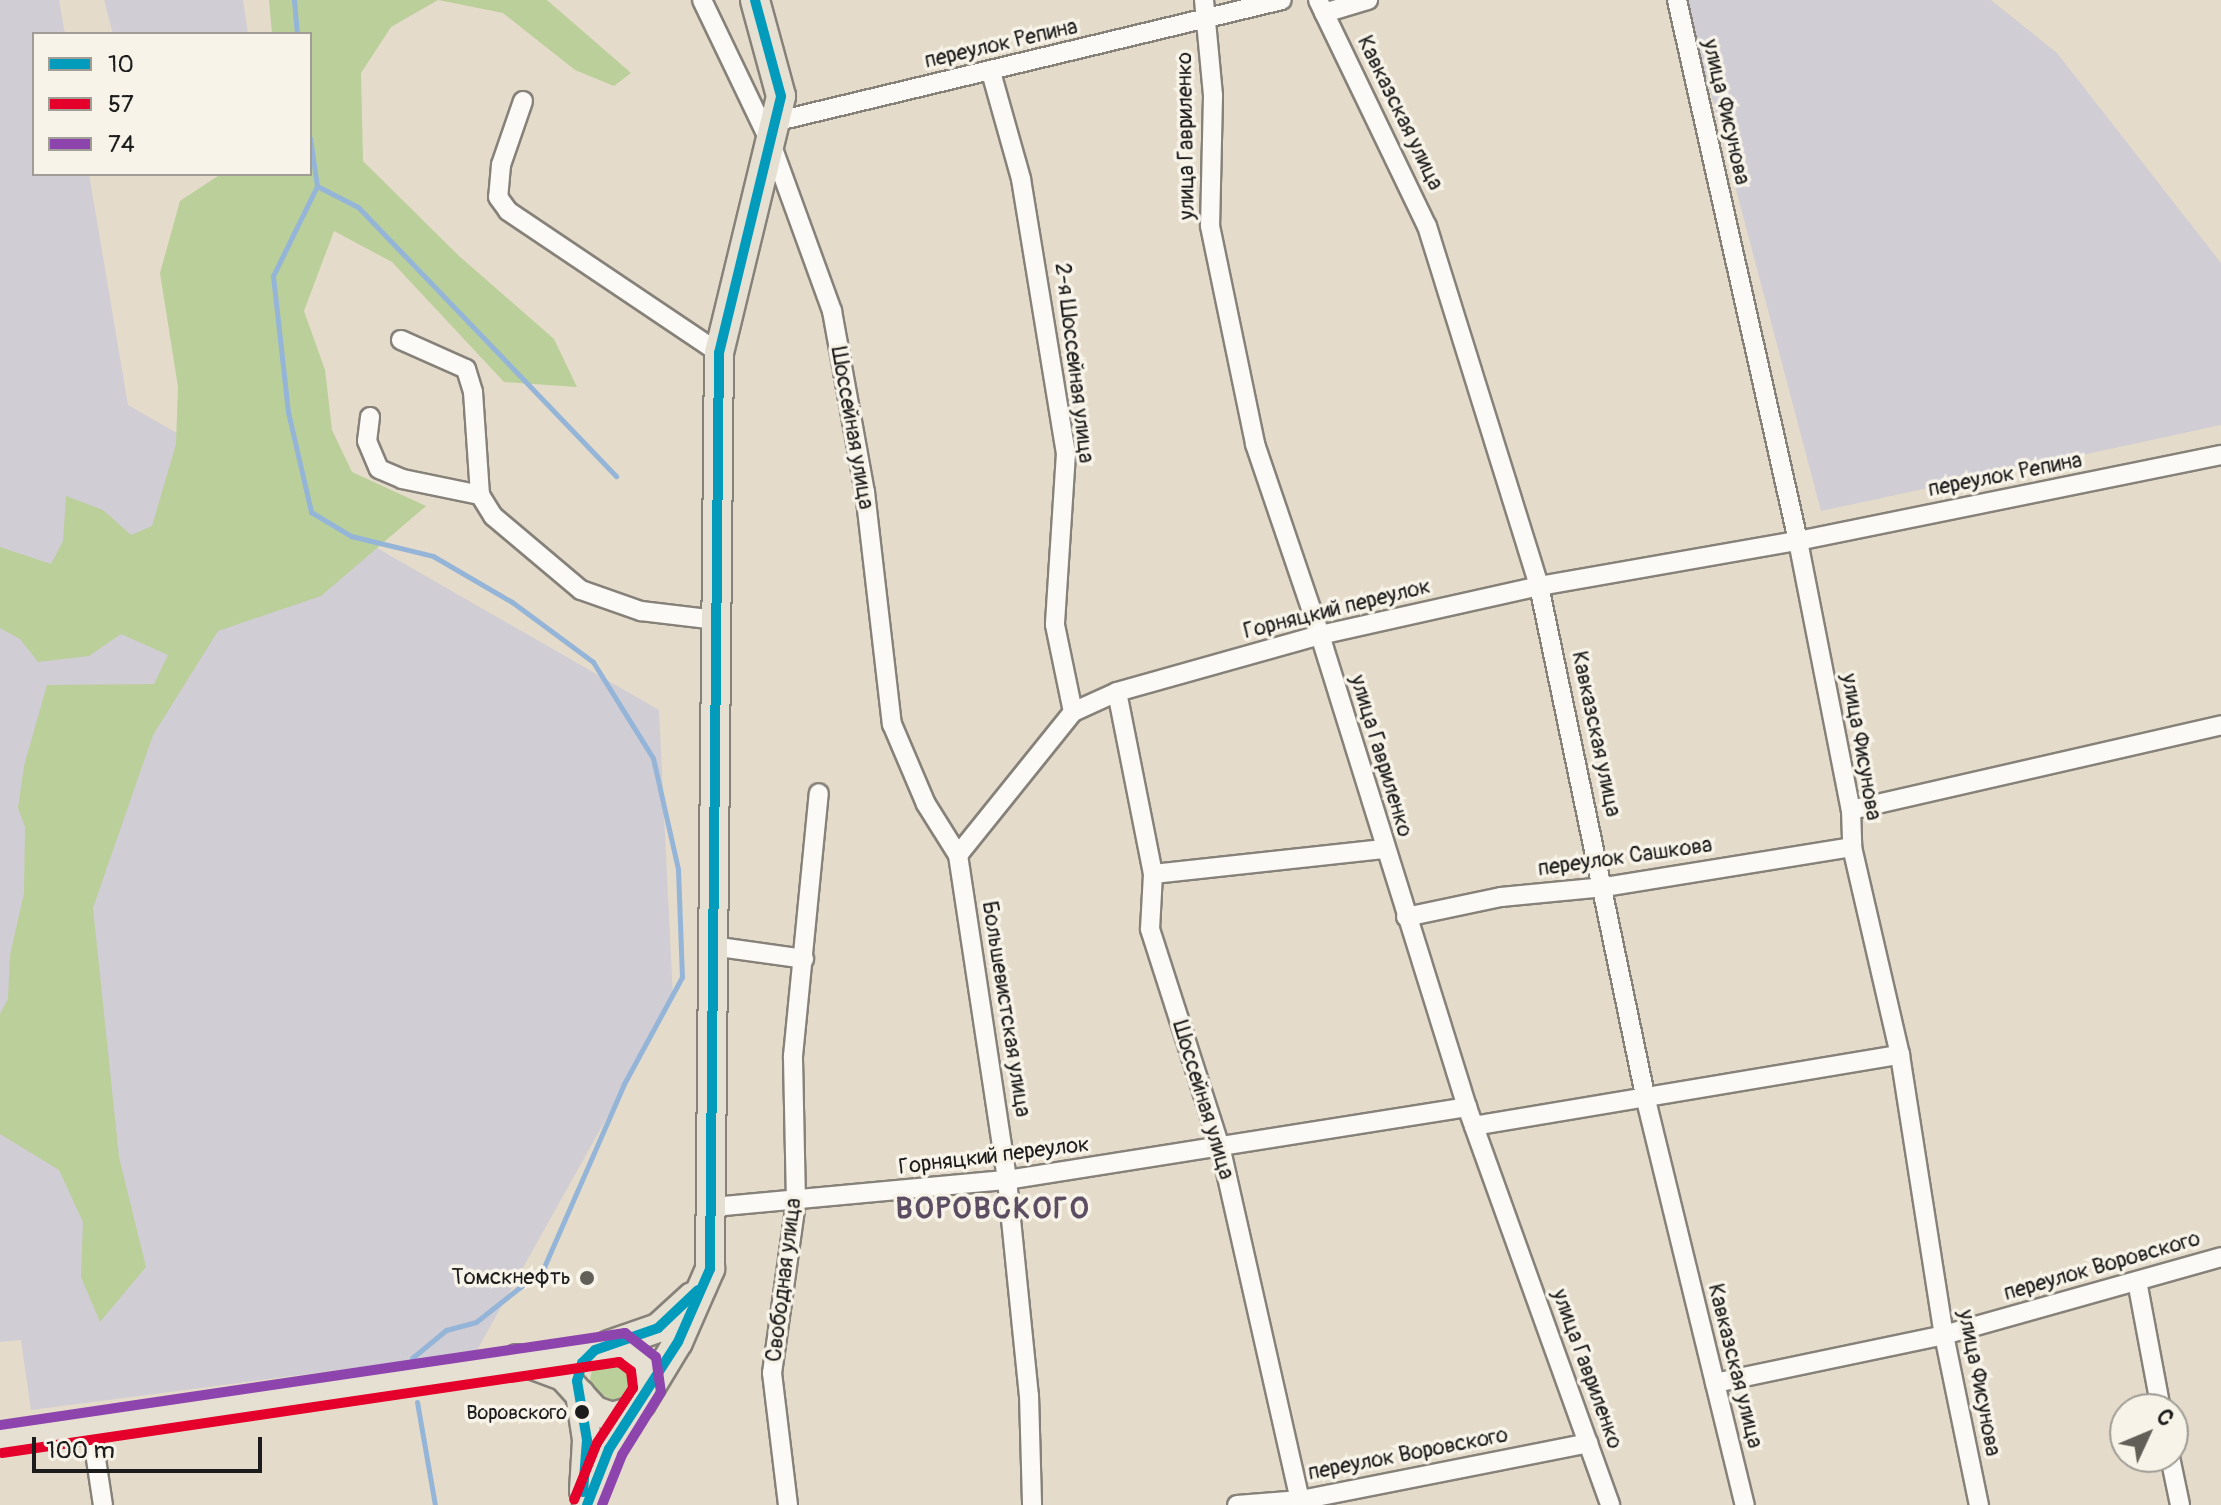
<!DOCTYPE html>
<meta charset="utf-8">
<style>
body{margin:0}
#map{position:relative;width:2221px;height:1505px;overflow:hidden;background:#e4dbca;font-family:Pangolin,sans-serif}
div>[style]{position:absolute}
.industrial>*{inset:0;background:#d0cdd4}
.green>*{inset:0;background:#bbcf9a}
.round{border-radius:50%}
.stream>*{height:5px;margin:-2.5px;padding:0 2.5px;transform-origin:2.5px;border-radius:2.5px;background:#95b5d8}
.roads{filter:drop-shadow(2px 0 #868179) drop-shadow(-2px 0 #868179) drop-shadow(0 2px #868179) drop-shadow(0 -2px #868179)}
.street>*{height:18px;margin:-9px;padding:0 9px;transform-origin:9px;border-radius:9px;background:#fbfaf7}
.primary>*{height:28px;margin:-14px;padding:0 14px;transform-origin:14px;border-radius:14px;background:#e6e0d2}
.bus-1>*{height:10px;margin:-5px;padding:0 5px;transform-origin:5px;border-radius:5px;background:#039bbc}
.bus-2>*{height:10px;margin:-5px;padding:0 5px;transform-origin:5px;border-radius:5px;background:#e4002b}
.bus-3>*{height:10px;margin:-5px;padding:0 5px;transform-origin:5px;border-radius:5px;background:#8e44ad}
.dots>*{width:22px;height:22px;translate:-50% -50%;box-sizing:border-box;border:4px solid #f7f3e8;border-radius:50%}
span{translate:-50% -50%;white-space:nowrap;text-align:center;line-height:1.15;-webkit-text-stroke:7px #f7f3e8;paint-order:stroke}
.bus-label{font-size:20px;color:#1c1c1c}
.right{translate:-100% -50%;text-align:right}
.street-label{font-size:22px;color:#1c1c1c}
.poi-label{font-size:22px;color:#1c1c1c}
.district-label{font-size:30px;color:#5c4d62;font-weight:700;letter-spacing:2px}
.legend{position:absolute;left:32px;top:32px;width:280px;height:144px;box-sizing:border-box;background:#f7f3e8;border:2px solid #9f9d96;margin:0;padding:10px 14px;list-style:none;font-size:24px;color:#1c1c1c}
.legend li{display:flex;align-items:center;gap:16px;height:40px}
.legend b{width:40px;border:2px solid #9f9d96}
.north{position:absolute;left:2109px;top:1393px;width:80px;height:80px;box-sizing:border-box;background:#f7f3e8;border:2px solid #9f9d96;border-radius:50%;rotate:46deg;font-size:22px;font-weight:700;line-height:32px;text-align:center;color:#1c1c1c}
.north::after{content:'';display:block;margin:auto;width:28px;height:36px;background:#625f59;clip-path:polygon(50% 0,100% 100%,50% 72%,0 100%)}
.scale{position:absolute;left:32px;top:1437px;width:230px;height:36px;box-sizing:border-box;border:4px solid #1c1c1c;border-top:0;padding-left:10px;font-size:24px;line-height:28px;white-space:nowrap;color:#1c1c1c;-webkit-text-stroke:6px #f7f3e8;paint-order:stroke}
</style>
<div id="map">
<div class="industrial">
<div style="clip-path:polygon(0 0,59px 0,65px 34px,34px 34px,34px 174px,89px 174px,128px 405px,659px 710px,673px 999px,476px 1352px,31px 1410px,21px 1340px,0 1342px)"></div>
<div style="clip-path:polygon(104px 0,243px 0,248px 34px,113px 34px)"></div>
<div style="clip-path:polygon(1686px 0,1991px 0,2057px 53px,2221px 263px,2221px 425px,1821px 511px)"></div>
</div>
<div class="green">
<div style="clip-path:polygon(269px 0,547px 0,631px 73px,614px 86px,575px 70px,503px 13px,438px 0,391px 27px,361px 73px,363px 161px,459px 256px,554px 339px,577px 387px,504px 382px,392px 262px,334px 231px,304px 311px,325px 370px,332px 430px,352px 472px,426px 506px,321px 596px,218px 631px,153px 735px,93px 908px,119px 1157px,146px 1267px,100px 1322px,81px 1277px,83px 1222px,59px 1170px,0 1134px,0 1014px,8px 999px,10px 955px,24px 893px,25px 827px,18px 808px,24px 766px,47px 685px,154px 684px,168px 655px,121px 634px,89px 656px,38px 662px,20px 639px,0 628px,0 547px,51px 564px,63px 541px,66px 496px,103px 510px,131px 535px,152px 526px,176px 444px,178px 387px,160px 273px,180px 201px,221px 174px,310px 174px,310px 34px,272px 34px)"></div>
<div class="round" style="left:590px;top:1358px;width:46px;height:46px"></div>
</div>
<div class="stream">
<div style="left:294px;top:0;width:34px;rotate:85deg"></div>
<div style="left:310px;top:138px;width:49px;rotate:81.7deg"></div>
<div style="left:317px;top:186px;width:46px;rotate:27.1deg"></div>
<div style="left:358px;top:207px;width:373px;rotate:46.2deg"></div>
<div style="left:317px;top:186px;width:100px;rotate:116.1deg"></div>
<div style="left:273px;top:276px;width:137px;rotate:83.7deg"></div>
<div style="left:288px;top:412px;width:103px;rotate:77deg"></div>
<div style="left:311px;top:512px;width:47px;rotate:31deg"></div>
<div style="left:351px;top:536px;width:84px;rotate:13.7deg"></div>
<div style="left:433px;top:556px;width:91px;rotate:30.2deg"></div>
<div style="left:512px;top:602px;width:101px;rotate:36.5deg"></div>
<div style="left:593px;top:662px;width:113px;rotate:58deg"></div>
<div style="left:653px;top:758px;width:114px;rotate:77.3deg"></div>
<div style="left:678px;top:869px;width:108px;rotate:87.9deg"></div>
<div style="left:682px;top:977px;width:122px;rotate:118.5deg"></div>
<div style="left:624px;top:1084px;width:202px;rotate:113.6deg"></div>
<div style="left:543px;top:1269px;width:85px;rotate:141.7deg"></div>
<div style="left:476px;top:1322px;width:31px;rotate:165deg"></div>
<div style="left:446px;top:1330px;width:44px;rotate:140.5deg"></div>
<div style="left:417px;top:1402px;width:105px;rotate:80.1deg"></div>
</div>
<div class="roads">
<div class="street">
<div style="left:702px;top:0;width:162px;rotate:64.4deg"></div>
<div style="left:772px;top:146px;width:176px;rotate:70deg"></div>
<div style="left:832px;top:311px;width:184px;rotate:79.7deg"></div>
<div style="left:865px;top:492px;width:234px;rotate:83.4deg"></div>
<div style="left:892px;top:724px;width:87px;rotate:67deg"></div>
<div style="left:926px;top:804px;width:60px;rotate:57.9deg"></div>
<div style="left:958px;top:855px;width:329px;rotate:81.4deg"></div>
<div style="left:1007px;top:1180px;width:216px;rotate:84.2deg"></div>
<div style="left:1029px;top:1395px;width:110px;rotate:88.4deg"></div>
<div style="left:1204px;top:0;width:96px;rotate:84.6deg"></div>
<div style="left:1213px;top:96px;width:130px;rotate:91.3deg"></div>
<div style="left:1210px;top:226px;width:223px;rotate:78.3deg"></div>
<div style="left:1255px;top:444px;width:202px;rotate:71.2deg"></div>
<div style="left:1320px;top:635px;width:494px;rotate:72.7deg"></div>
<div style="left:1467px;top:1107px;width:423px;rotate:70.2deg"></div>
<div style="left:1318px;top:0;width:251px;rotate:64.3deg"></div>
<div style="left:1427px;top:226px;width:377px;rotate:72.7deg"></div>
<div style="left:1539px;top:586px;width:525px;rotate:78.24deg"></div>
<div style="left:1646px;top:1100px;width:417px;rotate:76.3deg"></div>
<div style="left:1677px;top:0;width:554px;rotate:77.39deg"></div>
<div style="left:1798px;top:541px;width:274px;rotate:78.9deg"></div>
<div style="left:1851px;top:810px;width:37px;rotate:88deg"></div>
<div style="left:1852px;top:847px;width:213px;rotate:77deg"></div>
<div style="left:1900px;top:1055px;width:283px;rotate:81.1deg"></div>
<div style="left:1944px;top:1335px;width:174px;rotate:78.4deg"></div>
<div style="left:1324px;top:13px;width:46px;rotate:-16.5deg"></div>
<div style="left:991px;top:72px;width:111px;rotate:74.3deg"></div>
<div style="left:1021px;top:179px;width:278px;rotate:80.7deg"></div>
<div style="left:1066px;top:453px;width:172px;rotate:93.7deg"></div>
<div style="left:1055px;top:625px;width:89px;rotate:78.3deg"></div>
<div style="left:523px;top:101px;width:68px;rotate:109deg"></div>
<div style="left:501px;top:165px;width:32px;rotate:95deg"></div>
<div style="left:498px;top:197px;width:17px;rotate:54deg"></div>
<div style="left:508px;top:211px;width:254px;rotate:33.9deg"></div>
<div style="left:778px;top:121px;width:518px;rotate:-13.5deg"></div>
<div style="left:401px;top:340px;width:71px;rotate:24deg"></div>
<div style="left:466px;top:369px;width:24px;rotate:73deg"></div>
<div style="left:473px;top:392px;width:103px;rotate:86.1deg"></div>
<div style="left:480px;top:495px;width:25px;rotate:58deg"></div>
<div style="left:493px;top:516px;width:115px;rotate:40.1deg"></div>
<div style="left:581px;top:590px;width:64px;rotate:19.3deg"></div>
<div style="left:641px;top:611px;width:76px;rotate:6.8deg"></div>
<div style="left:370px;top:417px;width:24px;rotate:97deg"></div>
<div style="left:367px;top:441px;width:30px;rotate:67deg"></div>
<div style="left:379px;top:469px;width:25px;rotate:23deg"></div>
<div style="left:402px;top:479px;width:80px;rotate:11.6deg"></div>
<div style="left:1117px;top:692px;width:186px;rotate:78.8deg"></div>
<div style="left:1153px;top:874px;width:55px;rotate:93.1deg"></div>
<div style="left:1150px;top:929px;width:232px;rotate:72.2deg"></div>
<div style="left:1221px;top:1150px;width:364px;rotate:77.3deg"></div>
<div style="left:1851px;top:810px;width:380px;rotate:-12.9deg"></div>
<div style="left:958px;top:855px;width:184px;rotate:-51.2deg"></div>
<div style="left:1073px;top:712px;width:48px;rotate:-24.4deg"></div>
<div style="left:1117px;top:692px;width:211px;rotate:-15.7deg"></div>
<div style="left:1320px;top:635px;width:224px;rotate:-12.6deg"></div>
<div style="left:1539px;top:586px;width:263px;rotate:-9.9deg"></div>
<div style="left:1798px;top:541px;width:432px;rotate:-11.5deg"></div>
<div style="left:1153px;top:874px;width:232px;rotate:-6.2deg"></div>
<div style="left:1406px;top:917px;width:97px;rotate:-11.9deg"></div>
<div style="left:1501px;top:897px;width:104px;rotate:-5.5deg"></div>
<div style="left:1605px;top:887px;width:250px;rotate:-9.2deg"></div>
<div style="left:712px;top:946px;width:93px;rotate:8deg"></div>
<div style="left:1474px;top:1126px;width:432px;rotate:-9.5deg"></div>
<div style="left:714px;top:1207px;width:294px;rotate:-5.3deg"></div>
<div style="left:1007px;top:1180px;width:466px;rotate:-9deg"></div>
<div style="left:2137px;top:1281px;width:130px;rotate:79.4deg"></div>
<div style="left:1715px;top:1383px;width:234px;rotate:-11.8deg"></div>
<div style="left:1944px;top:1335px;width:288px;rotate:-15.7deg"></div>
<div style="left:91px;top:1426px;width:80px;rotate:81.4deg"></div>
<div style="left:2170px;top:1457px;width:49px;rotate:78.2deg"></div>
<div style="left:788px;top:1505px;width:133px;rotate:-96.9deg"></div>
<div style="left:772px;top:1373px;width:173px;rotate:-82deg"></div>
<div style="left:796px;top:1202px;width:146px;rotate:-91.2deg"></div>
<div style="left:793px;top:1056px;width:264px;rotate:-84.4deg"></div>
<div style="left:1237px;top:1505px;width:64px;rotate:-4.5deg"></div>
<div style="left:1301px;top:1500px;width:293px;rotate:-11.2deg"></div>
</div>
<div class="primary">
<div style="left:609px;top:1345px;width:52px;rotate:-19.1deg"></div>
<div style="left:658px;top:1328px;width:46px;rotate:-42.4deg"></div>
<div style="left:517px;top:1359px;width:49px;rotate:20.3deg"></div>
<div style="left:563px;top:1376px;width:47px;rotate:47.6deg"></div>
<div style="left:595px;top:1411px;width:18px;rotate:19deg"></div>
<div style="left:612px;top:1417px;width:19px;rotate:-16deg"></div>
<div style="left:630px;top:1412px;width:14px;rotate:-39deg"></div>
<div style="left:641px;top:1403px;width:71px;rotate:-58.8deg"></div>
<div style="left:678px;top:1342px;width:80px;rotate:-66.3deg"></div>
<div style="left:710px;top:1269px;width:916px;rotate:-89.44deg"></div>
<div style="left:719px;top:353px;width:264px;rotate:-76.4deg"></div>
<div style="left:781px;top:96px;width:99px;rotate:-105.2deg"></div>
<div style="left:580px;top:1394px;width:47px;rotate:81.3deg"></div>
<div style="left:587px;top:1440px;width:51px;rotate:93.4deg"></div>
<div style="left:0;top:1439px;width:630px;rotate:-8.4deg"></div>
<div style="left:623px;top:1347px;width:27px;rotate:39deg"></div>
<div style="left:644px;top:1364px;width:27px;rotate:84deg"></div>
<div style="left:647px;top:1391px;width:69px;rotate:123.2deg"></div>
<div style="left:609px;top:1449px;width:60px;rotate:111.4deg"></div>
</div>
</div>
<div class="bus-1">
<div style="left:583px;top:1492px;width:52px;rotate:-85.6deg"></div>
<div style="left:587px;top:1440px;width:60px;rotate:-99.6deg"></div>
<div style="left:577px;top:1381px;width:19px;rotate:-74deg"></div>
<div style="left:582px;top:1363px;width:18px;rotate:-45deg"></div>
<div style="left:595px;top:1350px;width:67px;rotate:-19.2deg"></div>
<div style="left:658px;top:1328px;width:55px;rotate:-43.5deg"></div>
<div style="left:587px;top:1505px;width:60px;rotate:-68.6deg"></div>
<div style="left:609px;top:1449px;width:127px;rotate:-57.2deg"></div>
<div style="left:678px;top:1342px;width:80px;rotate:-66.3deg"></div>
<div style="left:710px;top:1269px;width:916px;rotate:-89.44deg"></div>
<div style="left:719px;top:353px;width:264px;rotate:-76.4deg"></div>
<div style="left:781px;top:96px;width:99px;rotate:-105.2deg"></div>
</div>
<div class="bus-2">
<div style="left:2px;top:1453px;width:624px;rotate:-8.39deg"></div>
<div style="left:619px;top:1362px;width:15px;rotate:37deg"></div>
<div style="left:631px;top:1371px;width:17px;rotate:83deg"></div>
<div style="left:633px;top:1388px;width:66px;rotate:123.2deg"></div>
<div style="left:597px;top:1443px;width:61px;rotate:112deg"></div>
</div>
<div class="bus-3">
<div style="left:0;top:1425px;width:632px;rotate:-8.37deg"></div>
<div style="left:625px;top:1333px;width:39px;rotate:38deg"></div>
<div style="left:656px;top:1357px;width:35px;rotate:82deg"></div>
<div style="left:661px;top:1392px;width:74px;rotate:121.8deg"></div>
<div style="left:622px;top:1455px;width:54px;rotate:111.8deg"></div>
</div>
<div class="dots">
<div style="left:587px;top:1278px;background:#625f59"></div>
<div style="left:582px;top:1412px;background:#1c1c1c"></div>
</div>
<div class="bus-label">
<span class="right" style="left:567px;top:1412px">Воровского</span>
</div>
<div class="street-label">
<span style="left:1001px;top:44px;rotate:-13deg">переулок Репина</span>
<span style="left:1726px;top:112px;rotate:77deg">улица Фисунова</span>
<span style="left:1400px;top:113px;rotate:64deg">Кавказская улица</span>
<span style="left:1186px;top:136px;rotate:-91deg">улица Гавриленко</span>
<span style="left:1074px;top:363px;rotate:83deg">2-я Шоссейная улица</span>
<span style="left:852px;top:428px;rotate:80deg">Шоссейная улица</span>
<span style="left:2005px;top:475px;rotate:-11deg">переулок Репина</span>
<span style="left:1337px;top:609px;rotate:-14deg">Горняцкий переулок</span>
<span style="left:1596px;top:734px;rotate:78deg">Кавказская улица</span>
<span style="left:1861px;top:747px;rotate:80deg">улица Фисунова</span>
<span style="left:1381px;top:756px;rotate:73deg">улица Гавриленко</span>
<span style="left:1625px;top:857px;rotate:-8deg">переулок Сашкова</span>
<span style="left:1006px;top:1009px;rotate:81deg">Большевистская улица</span>
<span style="left:1203px;top:1100px;rotate:73deg">Шоссейная улица</span>
<span style="left:994px;top:1156px;rotate:-7deg">Горняцкий переулок</span>
<span style="left:2102px;top:1266px;rotate:-16deg">переулок Воровского</span>
<span style="left:784px;top:1280px;rotate:-83deg">Свободная улица</span>
<span style="left:1735px;top:1366px;rotate:76deg">Кавказская улица</span>
<span style="left:1587px;top:1369px;rotate:70deg">улица Гавриленко</span>
<span style="left:1979px;top:1383px;rotate:79deg">улица Фисунова</span>
<span style="left:1408px;top:1454px;rotate:-11deg">переулок Воровского</span>
</div>
<div class="poi-label">
<span class="right" style="left:571px;top:1278px">Томскнефть</span>
</div>
<div class="district-label">
<span style="left:993px;top:1209px">ВОРОВСКОГО</span>
</div>
<ul class="legend">
<li><b style="height:10px;background:#039bbc"></b>10</li>
<li><b style="height:10px;background:#e4002b"></b>57</li>
<li><b style="height:10px;background:#8e44ad"></b>74</li>
</ul>
<div class="north">С</div>
<div class="scale">100 m</div>
</div>
